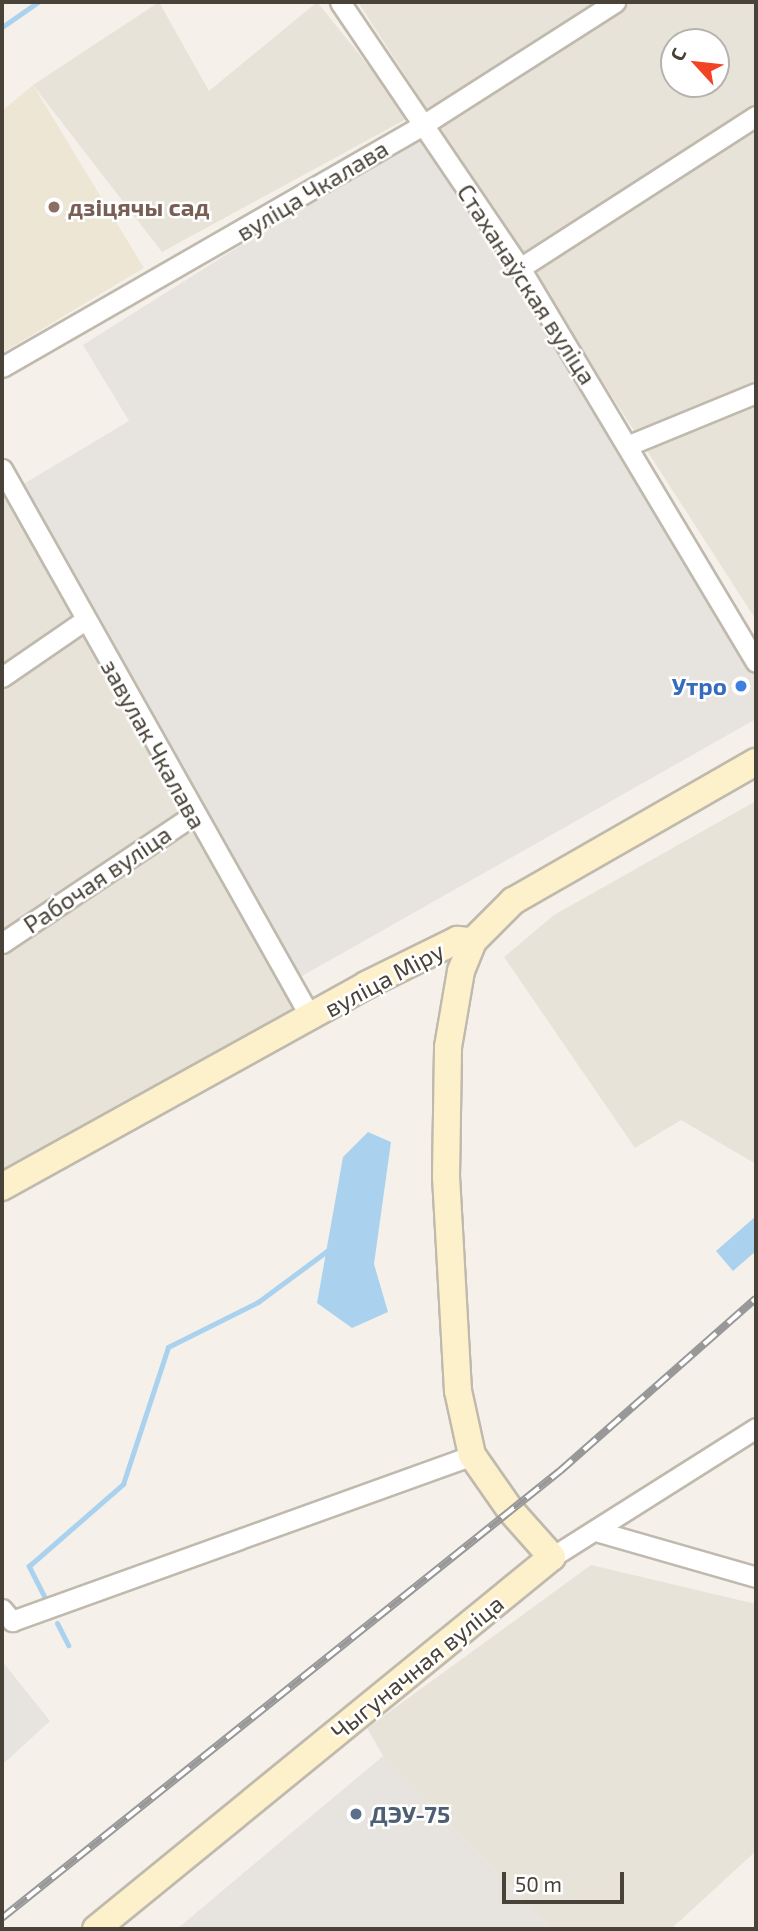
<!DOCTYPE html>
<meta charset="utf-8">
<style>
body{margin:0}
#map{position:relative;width:758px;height:1931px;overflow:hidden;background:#f5f1ea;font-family:"Exo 2",sans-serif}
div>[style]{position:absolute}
.residential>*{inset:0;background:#e8e3d9}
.industrial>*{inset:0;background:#e7e3df}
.education>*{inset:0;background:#ede6d5}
.water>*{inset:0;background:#aad2ee}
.stream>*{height:5px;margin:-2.5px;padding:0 2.5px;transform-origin:2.5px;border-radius:2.5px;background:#aad2ee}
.roads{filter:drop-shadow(2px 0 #c0b9ad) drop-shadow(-2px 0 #c0b9ad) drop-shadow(0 2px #c0b9ad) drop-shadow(0 -2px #c0b9ad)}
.street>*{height:19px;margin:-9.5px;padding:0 9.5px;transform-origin:9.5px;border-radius:9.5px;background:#fff}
.secondary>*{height:26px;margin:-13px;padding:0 13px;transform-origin:13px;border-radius:13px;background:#fdf1cc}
.rail>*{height:8px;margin-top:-4px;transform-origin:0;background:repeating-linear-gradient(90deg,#fff 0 16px,#989898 0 32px);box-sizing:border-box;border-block:2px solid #989898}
.dots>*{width:19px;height:19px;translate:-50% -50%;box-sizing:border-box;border:4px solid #fff;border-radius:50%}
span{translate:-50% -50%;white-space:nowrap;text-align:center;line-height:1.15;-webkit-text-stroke:5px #fff;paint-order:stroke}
.street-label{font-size:24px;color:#484238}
.education-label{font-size:24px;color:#785e54;font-weight:700}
.left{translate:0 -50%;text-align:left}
.shop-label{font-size:24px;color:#366cbe;font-weight:700}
.right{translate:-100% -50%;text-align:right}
.service-label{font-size:24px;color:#4e5e75;font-weight:700}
.frame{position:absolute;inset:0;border:4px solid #484238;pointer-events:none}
.north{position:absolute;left:660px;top:28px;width:70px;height:70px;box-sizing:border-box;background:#fff;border:2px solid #b6b3af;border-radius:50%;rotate:297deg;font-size:19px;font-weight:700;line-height:28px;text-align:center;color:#484238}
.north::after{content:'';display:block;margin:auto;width:24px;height:32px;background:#f24424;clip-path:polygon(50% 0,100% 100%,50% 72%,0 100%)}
.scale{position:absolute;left:502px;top:1872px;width:122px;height:32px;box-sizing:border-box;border:4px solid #484238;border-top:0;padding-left:9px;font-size:21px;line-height:24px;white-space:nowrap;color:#484238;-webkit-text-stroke:5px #fff;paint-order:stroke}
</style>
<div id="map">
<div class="residential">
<div style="clip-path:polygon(159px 2px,209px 91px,317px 2px,410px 117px,162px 252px,33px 85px)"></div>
<div style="clip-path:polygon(evenodd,358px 2px,756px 2px,756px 620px,358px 2px,674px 42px,716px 42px,716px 84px,674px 84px,674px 42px)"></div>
<div style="clip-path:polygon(2px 465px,303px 1018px,2px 1173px)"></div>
<div style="clip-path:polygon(756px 801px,756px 1164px,681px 1120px,635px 1148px,504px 957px,554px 915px)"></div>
<div style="clip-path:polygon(591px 1565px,756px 1604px,756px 1851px,671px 1929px,552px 1929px,383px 1756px,367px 1728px)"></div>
</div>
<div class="industrial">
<div style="clip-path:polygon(422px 131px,756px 674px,756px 719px,295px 980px,15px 489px,129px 421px,83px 345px)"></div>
<div style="clip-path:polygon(2px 1661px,50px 1721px,2px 1765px)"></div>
<div style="clip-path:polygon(383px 1756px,552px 1929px,178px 1928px)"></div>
</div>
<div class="education">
<div style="clip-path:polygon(33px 85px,144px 268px,2px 353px,2px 111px)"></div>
</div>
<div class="water">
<div style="clip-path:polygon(368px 1132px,391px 1142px,374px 1264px,388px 1312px,352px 1328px,317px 1303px,343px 1157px)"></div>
<div style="clip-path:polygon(756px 1216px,756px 1251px,733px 1271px,716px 1251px)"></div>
</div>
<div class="stream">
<div style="left:2px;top:27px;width:44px;rotate:-34.8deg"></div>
<div style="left:44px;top:1596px;width:34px;rotate:-117deg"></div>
<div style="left:29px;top:1566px;width:125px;rotate:-41.1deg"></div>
<div style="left:123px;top:1484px;width:144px;rotate:-71.8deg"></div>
<div style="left:168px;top:1347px;width:101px;rotate:-26.6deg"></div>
<div style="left:258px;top:1302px;width:91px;rotate:-36.5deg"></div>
<div style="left:57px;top:1623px;width:25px;rotate:63deg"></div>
</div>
<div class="roads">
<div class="street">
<div style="left:340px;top:2px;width:321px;rotate:55.9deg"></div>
<div style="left:520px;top:268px;width:459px;rotate:59.1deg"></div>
<div style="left:520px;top:268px;width:281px;rotate:-32.8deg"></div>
<div style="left:2px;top:367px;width:486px;rotate:-29.9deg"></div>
<div style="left:423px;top:125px;width:228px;rotate:-32.6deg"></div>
<div style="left:629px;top:445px;width:137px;rotate:-22.3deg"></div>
<div style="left:2px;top:469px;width:630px;rotate:60.63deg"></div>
<div style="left:2px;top:677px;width:101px;rotate:-34.5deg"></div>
<div style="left:2px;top:943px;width:230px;rotate:-33.8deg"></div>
<div style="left:596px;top:1531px;width:166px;rotate:16deg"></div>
<div style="left:552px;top:1557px;width:241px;rotate:-32.3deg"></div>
<div style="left:2px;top:1609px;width:16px;rotate:50deg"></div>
<div style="left:12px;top:1621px;width:489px;rotate:-19.8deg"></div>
</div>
<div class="secondary">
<div style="left:2px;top:1187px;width:416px;rotate:-29deg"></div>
<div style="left:366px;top:985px;width:102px;rotate:-26.3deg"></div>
<div style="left:457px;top:940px;width:16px;rotate:4deg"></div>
<div style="left:96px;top:1929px;width:588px;rotate:-39.21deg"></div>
<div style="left:552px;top:1557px;width:62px;rotate:-131.7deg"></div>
<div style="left:511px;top:1511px;width:68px;rotate:-124.9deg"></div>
<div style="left:472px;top:1455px;width:66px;rotate:-102.3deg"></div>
<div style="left:458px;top:1391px;width:214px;rotate:-93.2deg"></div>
<div style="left:446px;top:1177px;width:130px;rotate:-89.1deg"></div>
<div style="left:448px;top:1047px;width:77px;rotate:-80.3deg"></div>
<div style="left:461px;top:971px;width:32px;rotate:-68deg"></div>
<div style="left:473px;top:941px;width:57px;rotate:-45deg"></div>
<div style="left:513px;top:901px;width:280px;rotate:-29.8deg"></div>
</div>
</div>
<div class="rail">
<div style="left:2px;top:1918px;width:715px;rotate:-38.7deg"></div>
<div style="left:560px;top:1471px;width:261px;rotate:-41.4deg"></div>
</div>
<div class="dots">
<div style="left:54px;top:207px;background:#8d6e63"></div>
<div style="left:741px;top:686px;background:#3f7fe0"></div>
<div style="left:356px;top:1814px;background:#5c6f8a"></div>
</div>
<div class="street-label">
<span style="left:312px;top:190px;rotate:-31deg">вуліца Чкалава</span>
<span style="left:527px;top:284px;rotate:57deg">Стаханаўская вуліца</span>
<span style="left:154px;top:744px;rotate:61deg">завулак Чкалава</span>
<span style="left:97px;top:879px;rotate:-34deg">Рабочая вуліца</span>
<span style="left:384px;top:979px;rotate:-28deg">вуліца Міру</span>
<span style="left:417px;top:1667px;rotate:-39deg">Чыгуначная вуліца</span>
</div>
<div class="education-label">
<span class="left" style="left:68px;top:207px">дзіцячы сад</span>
</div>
<div class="shop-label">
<span class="right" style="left:727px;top:686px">Утро</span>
</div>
<div class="service-label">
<span class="left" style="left:370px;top:1814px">ДЭУ-75</span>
</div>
<div class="frame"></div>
<div class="north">С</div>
<div class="scale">50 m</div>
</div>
